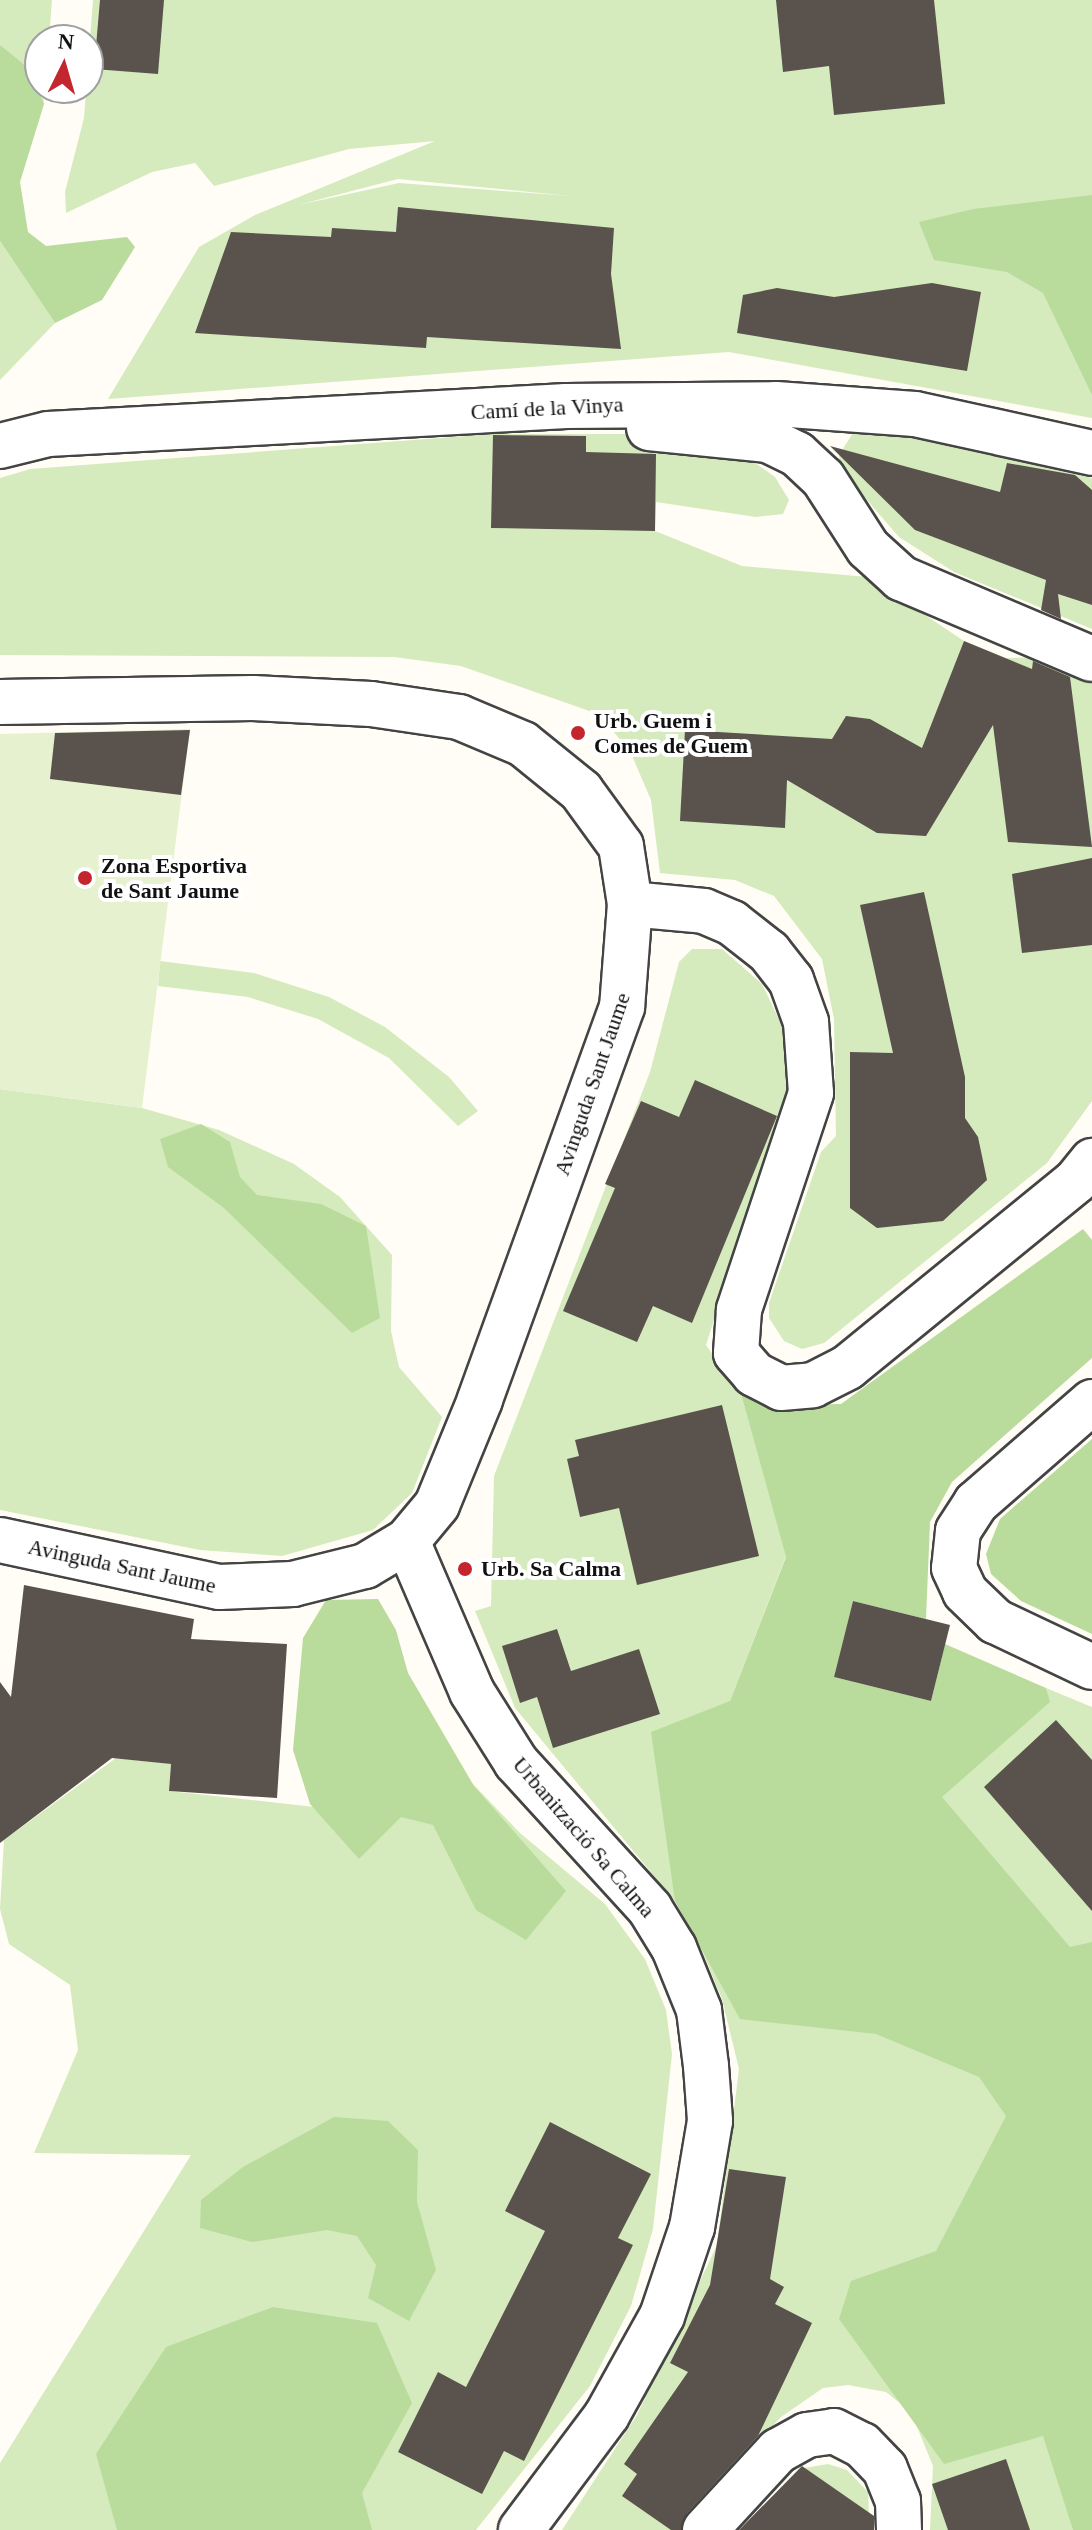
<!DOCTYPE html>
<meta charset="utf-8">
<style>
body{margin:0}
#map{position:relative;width:1092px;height:2530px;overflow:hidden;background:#fffdf5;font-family:Georgia,serif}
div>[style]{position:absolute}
.green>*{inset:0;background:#d5ebbd}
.forest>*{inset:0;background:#b9dc9c}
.pitch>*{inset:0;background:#e6f2cf}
.building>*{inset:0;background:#5a524d}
.roads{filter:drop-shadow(2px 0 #444) drop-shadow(-2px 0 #444) drop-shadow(0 2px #444) drop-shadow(0 -2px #444)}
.minor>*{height:44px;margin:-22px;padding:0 22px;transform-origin:22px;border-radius:22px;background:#fff}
.dots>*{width:22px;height:22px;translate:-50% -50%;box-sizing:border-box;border:4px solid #fff;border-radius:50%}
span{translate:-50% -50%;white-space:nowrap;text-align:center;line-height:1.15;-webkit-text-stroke:8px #fff;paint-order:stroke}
.street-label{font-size:22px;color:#111}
.poi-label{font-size:22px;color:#111;font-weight:700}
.left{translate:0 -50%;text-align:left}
.north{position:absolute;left:24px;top:24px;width:80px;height:80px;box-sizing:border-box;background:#fff;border:2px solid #a0a0a0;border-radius:50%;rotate:5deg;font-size:22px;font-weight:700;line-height:32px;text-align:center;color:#111}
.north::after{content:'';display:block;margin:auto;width:28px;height:36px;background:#c4262e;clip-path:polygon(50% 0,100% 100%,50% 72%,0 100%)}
</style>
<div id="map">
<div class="green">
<div style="clip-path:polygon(0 0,52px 0,49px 40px,40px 40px,44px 104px,0 98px)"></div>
<div style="clip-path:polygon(evenodd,93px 0,1092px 0,1092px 418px,729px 352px,108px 399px,199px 247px,255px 215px,435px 141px,349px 149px,214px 186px,195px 163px,152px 172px,66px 213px,65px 192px,84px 118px,93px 0,398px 179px,570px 196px,399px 183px,298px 205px,398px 179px)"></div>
<div style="clip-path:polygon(0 241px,55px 323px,0 380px)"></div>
<div style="clip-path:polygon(879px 430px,1092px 478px,1092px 629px,954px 572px,899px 537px,841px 470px,839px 455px,853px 433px)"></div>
<div style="clip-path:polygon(493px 434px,626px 434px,719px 448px,751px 460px,775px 477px,789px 500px,783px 514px,756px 517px,656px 502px,655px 531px,742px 566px,868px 577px,964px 641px,1006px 658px,1041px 657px,1092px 678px,1092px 1101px,1047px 1163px,824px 1343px,802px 1349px,784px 1341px,769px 1318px,769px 1303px,821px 1152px,836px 1136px,834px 1019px,822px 959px,774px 896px,735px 880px,660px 873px,651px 800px,630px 751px,598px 714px,461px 666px,394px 657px,0 655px,0 478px,30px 469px)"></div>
<div style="clip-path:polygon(692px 949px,722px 949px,762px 984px,785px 1032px,793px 1072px,706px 1345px,741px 1394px,786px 1556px,730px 1701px,1049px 1702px,1046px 1688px,1092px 1707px,1092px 2530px,930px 2530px,933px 2466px,911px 2412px,886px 2392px,848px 2385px,823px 2388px,781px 2417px,676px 2530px,562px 2530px,637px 2415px,717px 2245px,739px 2069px,722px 1999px,688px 1917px,515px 1708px,475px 1611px,491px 1606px,494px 1476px,650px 1072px,679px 962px)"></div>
<div style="clip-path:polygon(160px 961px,254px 973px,329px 997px,385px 1027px,449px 1077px,478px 1111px,458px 1126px,389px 1058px,318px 1019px,248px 997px,158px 986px)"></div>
<div style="clip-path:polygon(0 1089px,142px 1108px,219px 1130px,294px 1164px,340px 1197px,392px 1255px,391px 1331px,399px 1367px,442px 1417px,412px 1493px,373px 1530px,282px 1556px,200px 1550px,0 1510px)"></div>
<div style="clip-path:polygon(446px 1756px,520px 1833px,605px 1904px,645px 1959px,666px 2010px,672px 2054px,653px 2229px,631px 2306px,590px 2386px,476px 2530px,0 2530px,0 2463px,191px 2155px,34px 2153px,78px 2050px,70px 1985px,9px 1944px,0 1909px,4px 1840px,116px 1758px,171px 1764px,169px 1791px,360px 1812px)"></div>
<div style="clip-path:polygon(828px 2464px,847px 2470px,868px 2492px,869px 2514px,747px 2530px,804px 2468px)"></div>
</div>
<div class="forest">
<div style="clip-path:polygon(0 45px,27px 67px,44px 104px,20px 182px,28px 232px,46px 246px,127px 237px,135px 247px,102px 300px,55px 323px,0 241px)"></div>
<div style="clip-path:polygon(1092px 195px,1092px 395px,1043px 293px,1007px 272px,934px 260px,919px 222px,973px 209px)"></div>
<div style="clip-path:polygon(201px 1124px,230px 1142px,240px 1177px,257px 1195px,321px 1204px,366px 1226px,380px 1318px,352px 1333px,224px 1208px,168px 1167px,160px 1139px)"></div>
<div style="clip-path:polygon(1083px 1229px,1092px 1240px,1092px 1358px,952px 1482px,930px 1522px,926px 1619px,853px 1601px,834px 1677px,931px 1701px,945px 1644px,1046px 1688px,1050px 1702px,942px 1797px,1070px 1947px,1092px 1942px,1092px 2530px,1073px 2530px,1043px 2436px,944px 2464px,839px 2319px,851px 2281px,936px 2251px,1006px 2116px,979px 2077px,876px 2034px,740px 2019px,675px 1901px,651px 1732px,730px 1701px,786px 1557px,741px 1394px,779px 1405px,841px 1404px)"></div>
<div style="clip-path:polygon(1092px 1439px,1092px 1634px,1021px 1601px,991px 1574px,986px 1554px,1000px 1519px)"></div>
<div style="clip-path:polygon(378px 1599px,396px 1630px,408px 1673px,474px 1786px,566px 1891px,526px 1940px,476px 1910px,433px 1825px,401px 1817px,359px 1859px,310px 1804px,293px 1750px,303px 1638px,326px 1600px)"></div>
<div style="clip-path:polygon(334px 2117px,388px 2121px,418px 2150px,417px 2202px,436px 2270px,409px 2321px,368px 2298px,376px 2265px,357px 2236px,327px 2230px,252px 2242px,200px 2228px,201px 2200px,243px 2167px)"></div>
<div style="clip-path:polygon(273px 2307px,377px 2323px,412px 2403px,362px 2493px,372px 2530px,117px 2530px,96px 2454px,166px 2347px)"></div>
</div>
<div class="pitch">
<div style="clip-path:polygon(190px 729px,142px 1108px,0 1089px,0 734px)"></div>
</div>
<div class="building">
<div style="clip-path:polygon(100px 0,164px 0,158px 74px,94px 69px)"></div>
<div style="clip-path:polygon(776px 0,934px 0,945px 104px,834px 115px,829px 66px,783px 72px)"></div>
<div style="clip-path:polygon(398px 207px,614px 228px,611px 274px,621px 349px,427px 337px,426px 348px,195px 333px,231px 232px,331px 237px,332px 228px,396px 232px)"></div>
<div style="clip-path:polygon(932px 283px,981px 292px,967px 371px,737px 333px,743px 295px,777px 288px,834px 297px)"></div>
<div style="clip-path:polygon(493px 435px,586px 436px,586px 452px,656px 454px,655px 531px,491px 528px)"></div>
<div style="clip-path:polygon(830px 446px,1000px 492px,1007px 463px,1075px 475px,1092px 490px,1092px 605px,1058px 594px,1061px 619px,1041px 610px,1046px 580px,915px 530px)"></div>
<div style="clip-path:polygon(964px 641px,1032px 669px,1033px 661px,1070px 677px,1092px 847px,1008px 842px,993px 725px,926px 836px,877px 833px,787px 780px,785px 828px,680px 821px,685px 730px,832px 739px,846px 716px,870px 719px,922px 748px)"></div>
<div style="clip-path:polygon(190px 730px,181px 795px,50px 779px,55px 733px)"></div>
<div style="clip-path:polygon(1092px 858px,1092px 945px,1022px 953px,1012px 874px)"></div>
<div style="clip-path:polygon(924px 892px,965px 1077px,965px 1118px,978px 1137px,987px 1180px,943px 1221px,877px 1228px,850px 1208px,850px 1052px,893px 1053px,860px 905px)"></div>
<div style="clip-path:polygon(695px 1080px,777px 1116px,692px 1323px,653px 1306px,637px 1342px,563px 1311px,615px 1188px,605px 1184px,641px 1101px,679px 1117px)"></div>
<div style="clip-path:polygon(722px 1405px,759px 1556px,637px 1585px,619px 1508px,580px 1517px,567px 1459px,579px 1456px,575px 1440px)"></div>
<div style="clip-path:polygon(24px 1585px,194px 1619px,191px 1639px,287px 1644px,277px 1798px,169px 1791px,171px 1764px,112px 1758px,0 1843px,0 1682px,11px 1697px)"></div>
<div style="clip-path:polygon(853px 1601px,950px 1625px,931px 1701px,834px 1677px)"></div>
<div style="clip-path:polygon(557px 1629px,571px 1671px,639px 1649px,660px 1714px,553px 1748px,537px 1697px,520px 1703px,502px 1646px)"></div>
<div style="clip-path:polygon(1056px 1720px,1092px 1760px,1092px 1911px,984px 1787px)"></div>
<div style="clip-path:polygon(550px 2122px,651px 2174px,618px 2238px,633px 2245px,524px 2461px,504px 2451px,482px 2494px,398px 2452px,438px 2372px,466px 2387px,545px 2231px,505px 2211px)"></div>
<div style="clip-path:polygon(729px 2169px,786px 2177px,770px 2279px,784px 2287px,775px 2304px,812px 2323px,758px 2436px,687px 2513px,681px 2530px,671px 2530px,622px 2496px,637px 2474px,624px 2464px,688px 2372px,670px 2363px,710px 2285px)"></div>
<div style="clip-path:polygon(1006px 2459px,1030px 2530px,948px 2530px,932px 2484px)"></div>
<div style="clip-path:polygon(802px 2466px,874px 2516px,874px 2530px,739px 2530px)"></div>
</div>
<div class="roads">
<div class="minor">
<div style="left:649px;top:428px;width:120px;rotate:5.8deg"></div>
<div style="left:768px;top:440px;width:32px;rotate:26deg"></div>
<div style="left:797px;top:454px;width:35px;rotate:43deg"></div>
<div style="left:823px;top:478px;width:83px;rotate:57.3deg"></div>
<div style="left:868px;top:548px;width:45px;rotate:42.3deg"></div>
<div style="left:901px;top:578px;width:207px;rotate:23deg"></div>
<div style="left:0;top:446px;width:49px;rotate:-14deg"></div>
<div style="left:48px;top:434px;width:519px;rotate:-3.09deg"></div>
<div style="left:566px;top:406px;width:210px;rotate:-0.5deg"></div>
<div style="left:776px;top:404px;width:139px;rotate:4.1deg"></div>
<div style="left:915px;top:414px;width:181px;rotate:12.4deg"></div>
<div style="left:0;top:702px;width:253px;rotate:-0.9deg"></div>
<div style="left:253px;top:698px;width:118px;rotate:2.9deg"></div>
<div style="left:371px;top:704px;width:89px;rotate:8.4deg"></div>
<div style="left:459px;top:717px;width:69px;rotate:22.9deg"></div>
<div style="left:523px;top:744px;width:75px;rotate:39deg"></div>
<div style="left:581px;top:791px;width:68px;rotate:54deg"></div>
<div style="left:621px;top:846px;width:59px;rotate:81.2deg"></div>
<div style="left:630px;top:904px;width:103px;rotate:94.4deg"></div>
<div style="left:622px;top:1007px;width:418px;rotate:109.9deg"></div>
<div style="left:480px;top:1400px;width:113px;rotate:112.3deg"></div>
<div style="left:437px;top:1505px;width:47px;rotate:129.8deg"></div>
<div style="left:407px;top:1541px;width:49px;rotate:149.2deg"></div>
<div style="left:365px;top:1566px;width:74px;rotate:166deg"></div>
<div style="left:293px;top:1584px;width:74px;rotate:177.7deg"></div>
<div style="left:219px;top:1587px;width:224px;rotate:-167.9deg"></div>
<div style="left:630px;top:904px;width:74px;rotate:5.4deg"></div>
<div style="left:704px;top:911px;width:30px;rotate:23deg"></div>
<div style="left:732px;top:923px;width:47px;rotate:38.1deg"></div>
<div style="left:769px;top:952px;width:36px;rotate:52deg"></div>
<div style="left:791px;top:980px;width:45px;rotate:70.3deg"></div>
<div style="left:806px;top:1022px;width:71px;rotate:86deg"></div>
<div style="left:811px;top:1093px;width:229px;rotate:108.4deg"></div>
<div style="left:739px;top:1310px;width:43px;rotate:94deg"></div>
<div style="left:736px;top:1353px;width:28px;rotate:49deg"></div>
<div style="left:754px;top:1374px;width:30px;rotate:27deg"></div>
<div style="left:781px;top:1388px;width:32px;rotate:-5deg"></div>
<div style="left:813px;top:1385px;width:39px;rotate:-27deg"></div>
<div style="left:848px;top:1367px;width:294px;rotate:-39.2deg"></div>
<div style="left:1076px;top:1181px;width:26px;rotate:-51deg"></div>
<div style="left:1092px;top:1402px;width:154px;rotate:139deg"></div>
<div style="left:976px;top:1503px;width:33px;rotate:123deg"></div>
<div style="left:958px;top:1531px;width:37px;rotate:96deg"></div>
<div style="left:954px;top:1568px;width:26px;rotate:65deg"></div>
<div style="left:965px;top:1592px;width:42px;rotate:44deg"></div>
<div style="left:995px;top:1621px;width:107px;rotate:25.4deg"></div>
<div style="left:407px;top:1541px;width:164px;rotate:66.7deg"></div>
<div style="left:472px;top:1692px;width:83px;rotate:57.8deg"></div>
<div style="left:516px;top:1762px;width:199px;rotate:47.6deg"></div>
<div style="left:650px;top:1909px;width:46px;rotate:58.4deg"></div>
<div style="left:674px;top:1948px;width:67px;rotate:68deg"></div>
<div style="left:699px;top:2010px;width:56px;rotate:82.9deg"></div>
<div style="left:706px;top:2066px;width:55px;rotate:85.8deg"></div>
<div style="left:710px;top:2121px;width:108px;rotate:99.6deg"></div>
<div style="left:692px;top:2227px;width:94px;rotate:108.6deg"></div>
<div style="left:662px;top:2316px;width:113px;rotate:119.1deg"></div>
<div style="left:607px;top:2415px;width:144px;rotate:126.8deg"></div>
<div style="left:705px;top:2530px;width:108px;rotate:-47.3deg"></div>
<div style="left:778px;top:2451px;width:33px;rotate:-29deg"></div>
<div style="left:807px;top:2435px;width:27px;rotate:-8deg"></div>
<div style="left:834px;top:2431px;width:31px;rotate:27deg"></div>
<div style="left:862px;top:2445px;width:33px;rotate:46deg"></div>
<div style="left:885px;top:2469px;width:35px;rotate:68deg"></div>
<div style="left:898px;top:2501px;width:29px;rotate:88deg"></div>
</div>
</div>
<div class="dots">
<div style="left:578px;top:733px;background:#c4262e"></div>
<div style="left:85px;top:878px;background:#c4262e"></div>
<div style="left:465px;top:1569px;background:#c4262e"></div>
</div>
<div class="street-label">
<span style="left:547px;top:408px;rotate:-3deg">Camí de la Vinya</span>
<span style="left:592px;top:1084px;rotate:-71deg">Avinguda Sant Jaume</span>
<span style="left:122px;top:1566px;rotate:12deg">Avinguda Sant Jaume</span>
<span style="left:584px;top:1837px;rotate:49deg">Urbanització Sa Calma</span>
</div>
<div class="poi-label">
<span class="left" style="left:594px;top:733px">Urb. Guem i<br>Comes de Guem</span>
<span class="left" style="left:101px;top:878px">Zona Esportiva<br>de Sant Jaume</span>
<span class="left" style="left:481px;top:1569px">Urb. Sa Calma</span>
</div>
<div class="north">N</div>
</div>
